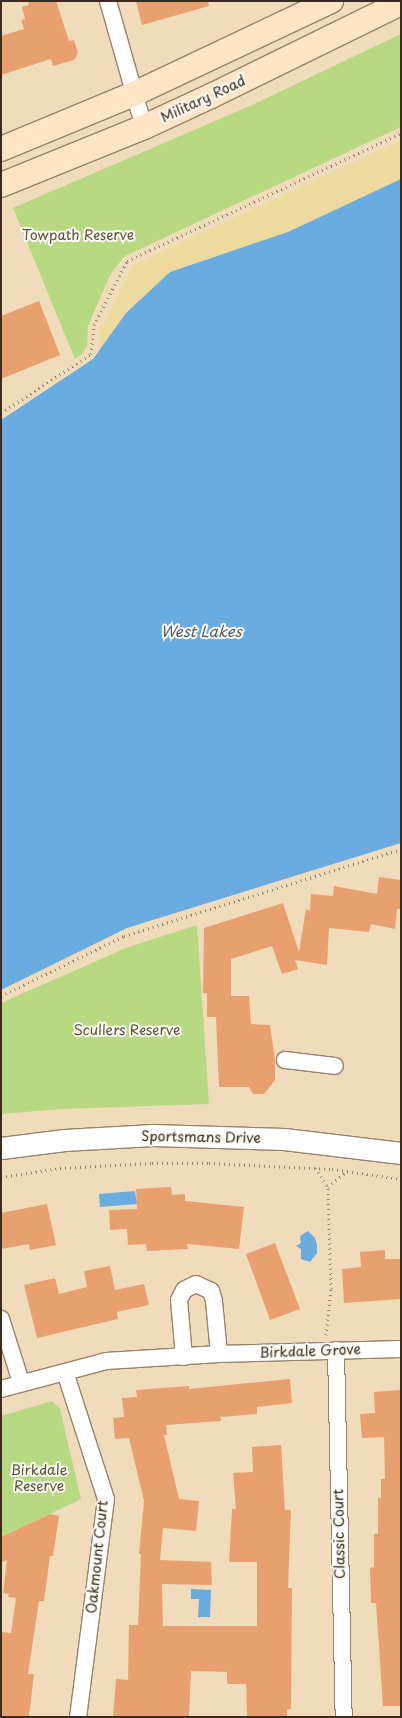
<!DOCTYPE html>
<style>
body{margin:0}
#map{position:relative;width:402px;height:1718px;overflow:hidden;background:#f0dcbb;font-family:"Playpen Sans",sans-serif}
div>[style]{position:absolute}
.green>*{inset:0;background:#b6d981}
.sand>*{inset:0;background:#eeda9e}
.water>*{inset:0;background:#6aacdf}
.building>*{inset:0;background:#e8a16e}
.path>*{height:3px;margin-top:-1.5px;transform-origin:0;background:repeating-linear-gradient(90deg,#96836c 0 1px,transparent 0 5px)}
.roads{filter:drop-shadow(1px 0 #96836c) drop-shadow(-1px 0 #96836c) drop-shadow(0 1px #96836c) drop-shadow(0 -1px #96836c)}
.minor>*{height:16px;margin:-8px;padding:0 8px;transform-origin:8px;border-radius:8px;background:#fff}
.tertiary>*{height:21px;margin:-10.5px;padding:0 10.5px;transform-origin:10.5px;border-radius:10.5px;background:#fff}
.secondary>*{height:24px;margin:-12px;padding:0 12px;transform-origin:12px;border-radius:12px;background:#ffe4c6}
span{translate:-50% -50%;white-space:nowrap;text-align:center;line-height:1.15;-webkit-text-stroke:4px #fdfcf7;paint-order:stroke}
.street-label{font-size:14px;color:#3b2a1e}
.park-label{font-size:14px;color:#5a5637}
.water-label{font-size:15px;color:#4e5e6b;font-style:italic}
.frame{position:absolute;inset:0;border:2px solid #3b2a1e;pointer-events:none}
</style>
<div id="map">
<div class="green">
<div style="clip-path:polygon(401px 34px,401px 127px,125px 256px,111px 273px,88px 326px,87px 346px,83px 353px,75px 359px,13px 208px,252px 105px)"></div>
<div style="clip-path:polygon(197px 925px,209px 1104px,61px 1109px,2px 1114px,1px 1003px,126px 948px)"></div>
<div style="clip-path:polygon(52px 1401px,60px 1409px,81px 1499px,1px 1537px,1px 1416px)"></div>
</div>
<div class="sand">
<div style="clip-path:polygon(401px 140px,401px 179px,101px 357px,99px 332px,133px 265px)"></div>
</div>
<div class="water">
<div style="clip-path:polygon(401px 179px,401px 843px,127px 928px,1px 990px,1px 420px,93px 359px,126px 313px,170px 272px,288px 232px)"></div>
<div style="clip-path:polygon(135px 1191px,137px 1204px,100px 1207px,99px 1194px)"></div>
<div style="clip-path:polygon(308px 1231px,315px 1238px,317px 1245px,317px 1253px,310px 1262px,301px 1259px,301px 1249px,296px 1246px,301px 1243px,300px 1236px)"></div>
<div style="clip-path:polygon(191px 1589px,211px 1590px,210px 1617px,198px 1617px,199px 1599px,191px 1599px)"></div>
</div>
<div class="building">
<div style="clip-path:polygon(28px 1px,56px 1px,69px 41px,74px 40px,78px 53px,74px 60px,53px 66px,51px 59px,1px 75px,1px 36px,24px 29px,21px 20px,25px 19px,22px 7px,29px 5px)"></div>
<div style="clip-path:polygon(136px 1px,208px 1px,209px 6px,142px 25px)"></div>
<div style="clip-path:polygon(39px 301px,60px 355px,1px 379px,1px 316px)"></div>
<div style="clip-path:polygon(379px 877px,401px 880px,401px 909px,397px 909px,395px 929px,371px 924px,369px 932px,329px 928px,327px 965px,295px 960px,298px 969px,282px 974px,272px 946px,231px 959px,231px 996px,249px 996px,251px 1024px,270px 1025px,275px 1060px,275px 1080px,264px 1094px,253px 1094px,249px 1087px,219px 1087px,216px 1017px,207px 1017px,207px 993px,203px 993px,204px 928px,283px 903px,299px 952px,306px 909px,310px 911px,311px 894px,333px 896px,334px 886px,377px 894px)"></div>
<div style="clip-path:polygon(171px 1187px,172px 1195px,185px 1194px,185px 1201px,244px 1207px,239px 1249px,187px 1244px,188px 1249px,147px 1251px,146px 1244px,128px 1245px,127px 1229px,110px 1230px,109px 1210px,137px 1209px,136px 1189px)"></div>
<div style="clip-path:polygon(47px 1204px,56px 1245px,30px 1250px,29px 1244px,1px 1249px,1px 1213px)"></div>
<div style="clip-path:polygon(275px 1243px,300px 1309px,270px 1320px,246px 1254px)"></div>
<div style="clip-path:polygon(385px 1250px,385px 1259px,401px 1259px,401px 1299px,344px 1303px,342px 1269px,361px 1267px,360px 1252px)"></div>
<div style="clip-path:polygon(110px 1266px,115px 1290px,144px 1284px,149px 1305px,117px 1312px,118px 1319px,37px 1338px,24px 1285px,55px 1278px,59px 1294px,87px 1287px,84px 1271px)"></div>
<div style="clip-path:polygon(290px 1379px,292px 1403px,257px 1407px,257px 1414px,221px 1417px,221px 1421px,166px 1425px,167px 1435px,164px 1435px,179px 1499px,199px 1501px,196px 1531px,163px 1528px,160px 1560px,211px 1562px,212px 1585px,162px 1584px,163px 1626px,257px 1626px,257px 1562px,229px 1562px,232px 1509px,236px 1509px,233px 1473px,253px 1472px,252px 1447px,281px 1445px,285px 1510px,291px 1510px,288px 1588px,292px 1588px,291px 1709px,287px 1710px,287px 1717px,247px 1717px,246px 1684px,227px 1684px,227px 1672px,191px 1671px,189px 1717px,113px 1717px,116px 1679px,128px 1680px,129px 1625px,138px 1625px,141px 1554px,139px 1554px,144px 1501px,129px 1438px,115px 1439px,113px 1418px,124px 1417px,122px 1398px,137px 1397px,136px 1390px,189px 1386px,189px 1389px)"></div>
<div style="clip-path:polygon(401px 1390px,401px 1706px,383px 1706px,376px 1603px,371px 1603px,370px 1568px,374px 1567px,374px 1534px,378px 1534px,378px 1498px,381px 1498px,381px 1479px,385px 1479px,384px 1437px,362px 1438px,360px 1414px,375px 1413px,374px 1392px)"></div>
<div style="clip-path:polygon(50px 1514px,59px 1516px,53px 1556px,50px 1556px,44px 1601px,39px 1601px,28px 1674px,34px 1674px,29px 1717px,1px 1717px,1px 1632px,11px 1633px,16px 1598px,8px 1597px,9px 1594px,3px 1593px,7px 1560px,1px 1562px,1px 1537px)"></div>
</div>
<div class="path">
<div style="left:1px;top:413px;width:108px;rotate:-33.2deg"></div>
<div style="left:91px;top:354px;width:29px;rotate:-84deg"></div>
<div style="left:94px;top:325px;width:72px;rotate:-62.7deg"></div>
<div style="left:127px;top:261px;width:302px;rotate:-25deg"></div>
<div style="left:1px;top:996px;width:137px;rotate:-26deg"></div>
<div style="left:124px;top:936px;width:290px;rotate:-17.4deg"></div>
<div style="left:315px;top:1168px;width:23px;rotate:56deg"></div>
<div style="left:328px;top:1187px;width:25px;rotate:-40deg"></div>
<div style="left:1px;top:1177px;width:60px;rotate:-8.7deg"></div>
<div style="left:60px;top:1168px;width:92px;rotate:-3.1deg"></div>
<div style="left:152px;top:1163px;width:57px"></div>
<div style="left:209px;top:1163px;width:123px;rotate:2.8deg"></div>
<div style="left:332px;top:1169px;width:70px;rotate:8.2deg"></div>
<div style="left:326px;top:1335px;width:46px;rotate:-83.8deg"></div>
<div style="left:331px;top:1289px;width:102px;rotate:-91.7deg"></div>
</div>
<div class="roads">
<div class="minor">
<div style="left:108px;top:1px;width:131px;rotate:74.1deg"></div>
<div style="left:285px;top:1060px;width:50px;rotate:6.8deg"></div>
<div style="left:1px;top:1319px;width:66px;rotate:72.4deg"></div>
<div style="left:336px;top:1350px;width:367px;rotate:88.8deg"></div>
<div style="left:184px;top:1357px;width:57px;rotate:-95deg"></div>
<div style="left:179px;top:1300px;width:11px;rotate:-63deg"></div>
<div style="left:184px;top:1290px;width:13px;rotate:-27deg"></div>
<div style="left:196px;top:1284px;width:17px;rotate:25deg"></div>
<div style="left:211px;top:1291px;width:10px;rotate:73deg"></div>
<div style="left:214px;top:1301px;width:53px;rotate:84.6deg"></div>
<div style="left:65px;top:1372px;width:133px;rotate:72.1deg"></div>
<div style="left:106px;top:1499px;width:220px;rotate:97.3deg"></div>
<div style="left:1px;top:1389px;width:109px;rotate:-14.9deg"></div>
<div style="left:106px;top:1361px;width:113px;rotate:-3.5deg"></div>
<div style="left:219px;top:1354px;width:182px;rotate:-1.6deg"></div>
</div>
<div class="tertiary">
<div style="left:1px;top:1148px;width:64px;rotate:-7.2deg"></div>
<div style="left:64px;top:1140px;width:89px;rotate:-3.2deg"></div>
<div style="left:153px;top:1135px;width:131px;rotate:1.7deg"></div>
<div style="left:284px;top:1139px;width:118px;rotate:6.8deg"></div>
</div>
<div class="secondary">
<div style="left:1px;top:149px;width:144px;rotate:-22.5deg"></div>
<div style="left:134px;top:94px;width:218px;rotate:-25.3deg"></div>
<div style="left:1px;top:185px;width:154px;rotate:-22.1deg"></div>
<div style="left:144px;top:127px;width:74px;rotate:-24.8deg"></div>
<div style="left:211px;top:96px;width:212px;rotate:-26.1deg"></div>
</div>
</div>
<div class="street-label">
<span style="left:203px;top:99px;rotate:-25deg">Military Road</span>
<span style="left:201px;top:1137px;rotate:1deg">Sportsmans Drive</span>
<span style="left:310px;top:1351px;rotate:-2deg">Birkdale Grove</span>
<span style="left:339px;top:1534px;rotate:-91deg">Classic Court</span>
<span style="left:97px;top:1557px;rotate:-84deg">Oakmount Court</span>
</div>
<div class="park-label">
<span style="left:78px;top:235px">Towpath Reserve</span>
<span style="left:127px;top:1030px">Scullers Reserve</span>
<span style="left:39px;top:1478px">Birkdale<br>Reserve</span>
</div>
<div class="water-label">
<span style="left:201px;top:631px">West Lakes</span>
</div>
<div class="frame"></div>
</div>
